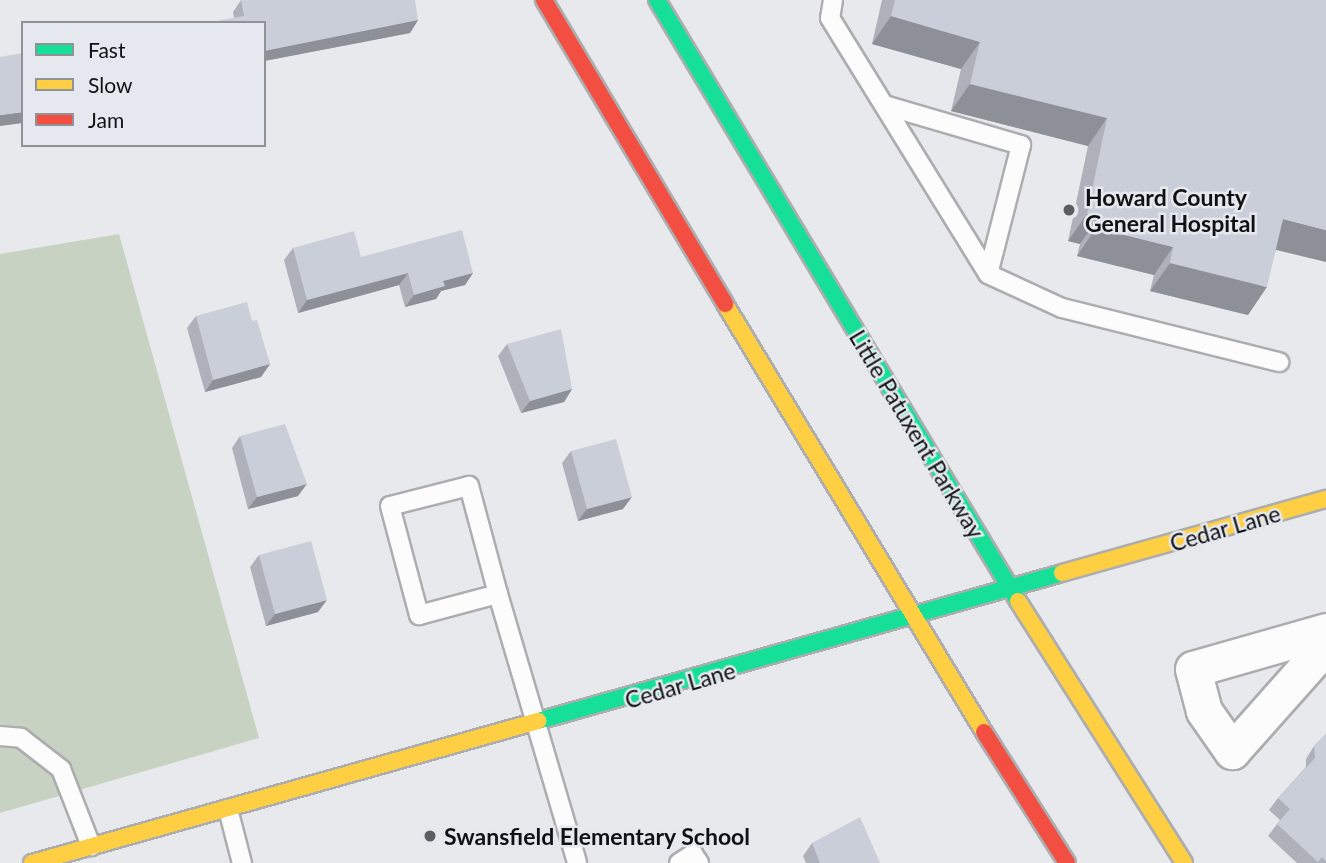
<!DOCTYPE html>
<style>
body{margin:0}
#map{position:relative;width:1326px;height:863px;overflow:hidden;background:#e8e9ed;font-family:Lato,sans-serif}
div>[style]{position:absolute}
.green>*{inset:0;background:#c8d2c2}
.roads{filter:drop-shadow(2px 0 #adadb0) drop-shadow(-2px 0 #adadb0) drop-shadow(0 2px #adadb0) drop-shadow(0 -2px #adadb0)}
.lane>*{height:18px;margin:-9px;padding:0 9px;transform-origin:9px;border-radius:9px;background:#fcfcfc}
.street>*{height:35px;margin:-17.5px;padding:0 17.5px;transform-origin:17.5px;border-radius:17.5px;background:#fcfcfc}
.fast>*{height:16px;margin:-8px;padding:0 8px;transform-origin:8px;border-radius:8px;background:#16e098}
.slow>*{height:16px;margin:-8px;padding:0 8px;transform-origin:8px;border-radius:8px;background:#ffcf43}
.jam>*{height:16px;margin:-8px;padding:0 8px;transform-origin:8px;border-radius:8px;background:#f24e42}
.wall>*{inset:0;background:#aeb1ba}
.shaded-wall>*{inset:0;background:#8d9097}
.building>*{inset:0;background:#caced8}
.dots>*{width:19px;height:19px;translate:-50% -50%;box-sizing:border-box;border:4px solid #e6e8ef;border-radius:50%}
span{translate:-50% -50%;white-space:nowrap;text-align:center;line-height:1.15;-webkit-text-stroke:5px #e6e8ef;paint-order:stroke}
.poi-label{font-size:23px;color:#101113;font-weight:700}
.left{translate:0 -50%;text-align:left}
.street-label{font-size:23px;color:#101113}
.legend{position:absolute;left:21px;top:21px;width:245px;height:126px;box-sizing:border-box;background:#e6e8ef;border:2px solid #909297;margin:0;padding:9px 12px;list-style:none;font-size:21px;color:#101113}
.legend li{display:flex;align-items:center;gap:14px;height:35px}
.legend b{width:35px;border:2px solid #909297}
</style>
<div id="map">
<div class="green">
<div style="clip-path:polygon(119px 234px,259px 738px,0 813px,0 254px)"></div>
</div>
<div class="roads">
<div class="lane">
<div style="left:833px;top:0;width:18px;rotate:99deg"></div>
<div style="left:830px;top:18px;width:301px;rotate:58.3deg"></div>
<div style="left:988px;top:274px;width:81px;rotate:24.7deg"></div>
<div style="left:1062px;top:308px;width:224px;rotate:14deg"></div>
<div style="left:884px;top:105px;width:143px;rotate:16.3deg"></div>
<div style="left:1021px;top:145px;width:133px;rotate:104.3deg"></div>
<div style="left:498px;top:594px;width:112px;rotate:-105deg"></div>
<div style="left:469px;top:486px;width:81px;rotate:165.8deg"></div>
<div style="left:390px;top:506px;width:113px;rotate:75.1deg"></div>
<div style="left:419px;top:615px;width:82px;rotate:-14.9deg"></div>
<div style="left:498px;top:594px;width:280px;rotate:73.6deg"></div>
<div style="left:0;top:736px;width:21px;rotate:5deg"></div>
<div style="left:21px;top:738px;width:51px;rotate:37.8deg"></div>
<div style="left:61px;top:769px;width:83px;rotate:68.7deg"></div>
<div style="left:228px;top:809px;width:56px;rotate:75.5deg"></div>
<div style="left:679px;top:863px;width:17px;rotate:-33deg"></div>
<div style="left:693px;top:854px;width:11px;rotate:56deg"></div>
</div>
<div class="street">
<div style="left:1326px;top:631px;width:138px;rotate:164.1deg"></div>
<div style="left:1193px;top:669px;width:43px;rotate:75.3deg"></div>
<div style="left:1204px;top:711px;width:49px;rotate:55deg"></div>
<div style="left:1232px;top:751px;width:142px;rotate:-48.4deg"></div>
</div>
<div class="fast">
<div style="left:657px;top:0;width:701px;rotate:59.01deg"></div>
<div style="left:538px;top:721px;width:544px;rotate:-15.77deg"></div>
</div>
<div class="slow">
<div style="left:725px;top:304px;width:500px;rotate:58.82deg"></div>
<div style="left:1062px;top:573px;width:274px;rotate:-15.7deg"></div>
<div style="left:1018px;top:601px;width:310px;rotate:57.6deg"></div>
<div style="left:32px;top:863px;width:526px;rotate:-15.68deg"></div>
</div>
<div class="jam">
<div style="left:544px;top:0;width:354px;rotate:59.2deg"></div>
<div style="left:984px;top:732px;width:155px;rotate:57.6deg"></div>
</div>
</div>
<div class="wall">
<div style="clip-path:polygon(241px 0,418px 20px,410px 33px,264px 61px,264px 23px,234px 18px,233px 12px)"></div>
<div style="clip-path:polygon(882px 0,1326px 0,1276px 250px,1248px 315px,1150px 291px,1154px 275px,1077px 256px,1080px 244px,1068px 241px,1088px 146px,951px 111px,961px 69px,872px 44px)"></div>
<div style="clip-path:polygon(293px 248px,361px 257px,473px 273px,465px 285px,441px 291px,436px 299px,405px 307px,399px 285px,298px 313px,284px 260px)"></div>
<div style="clip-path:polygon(196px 316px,252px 321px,270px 364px,261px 377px,205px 392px,187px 328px)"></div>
<div style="clip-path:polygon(507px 344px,572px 389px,564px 402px,521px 413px,498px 356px)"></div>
<div style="clip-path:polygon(240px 436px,298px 496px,248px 509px,232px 448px)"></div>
<div style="clip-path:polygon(571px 451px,623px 509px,578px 521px,562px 463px)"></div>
<div style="clip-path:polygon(259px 555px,318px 612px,266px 626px,250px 567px)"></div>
<div style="clip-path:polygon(1326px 734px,1326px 863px,1297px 863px,1268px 836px,1280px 820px,1269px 810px,1278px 798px,1306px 767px,1306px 759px,1314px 746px)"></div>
<div style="clip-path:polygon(812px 843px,880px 863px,806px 863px,803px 856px)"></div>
</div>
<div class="shaded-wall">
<div style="clip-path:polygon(891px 16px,980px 42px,961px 69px,872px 44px)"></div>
<div style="clip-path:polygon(418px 20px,410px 33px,264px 61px,264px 51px)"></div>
<div style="clip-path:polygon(970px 84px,1107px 118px,1088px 146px,951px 111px)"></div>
<div style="clip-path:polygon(23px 112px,23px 123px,0 126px,0 115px)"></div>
<div style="clip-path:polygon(1087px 214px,1099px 217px,1080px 244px,1068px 241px)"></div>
<div style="clip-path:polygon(1283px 219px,1326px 230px,1326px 262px,1264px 247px)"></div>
<div style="clip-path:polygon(1096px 228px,1173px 247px,1154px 275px,1077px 256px)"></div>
<div style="clip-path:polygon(1170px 263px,1267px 287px,1248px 315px,1150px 291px)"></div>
<div style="clip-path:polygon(408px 273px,399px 285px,298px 313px,307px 300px)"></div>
<div style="clip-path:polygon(473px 273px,465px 285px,441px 291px,436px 299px,405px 307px,414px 295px,443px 281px)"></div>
<div style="clip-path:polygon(270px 364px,261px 377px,205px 392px,213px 380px)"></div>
<div style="clip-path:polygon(572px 389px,564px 402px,521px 413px,530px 401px)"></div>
<div style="clip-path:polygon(307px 484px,298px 496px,248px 509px,257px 497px)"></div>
<div style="clip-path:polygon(632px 497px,623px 509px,578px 521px,587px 509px)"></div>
<div style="clip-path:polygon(327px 600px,318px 612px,266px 626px,275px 614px)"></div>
</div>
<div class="building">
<div style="clip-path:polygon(241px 0,415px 0,418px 20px,264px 51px,264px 23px,205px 23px,244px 16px)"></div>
<div style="clip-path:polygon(895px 0,1326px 0,1326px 230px,1283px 219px,1267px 287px,1170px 263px,1173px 247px,1096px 228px,1099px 217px,1087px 214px,1107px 118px,970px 84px,980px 42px,891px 16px)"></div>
<div style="clip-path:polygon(23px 53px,23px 112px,0 115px,0 57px)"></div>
<div style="clip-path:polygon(462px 230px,473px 273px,443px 281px,445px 286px,414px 295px,408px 273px,307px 300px,293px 248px,354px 231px,361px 257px)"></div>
<div style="clip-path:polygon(247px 302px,252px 321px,257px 320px,270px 364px,213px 380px,196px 316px)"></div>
<div style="clip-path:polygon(561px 329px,572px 389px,530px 401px,507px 344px)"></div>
<div style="clip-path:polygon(285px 424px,307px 484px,257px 497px,240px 436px)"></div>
<div style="clip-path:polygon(616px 439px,632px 497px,587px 509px,571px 451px)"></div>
<div style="clip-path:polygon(311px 541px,327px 600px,275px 614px,259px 555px)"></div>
<div style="clip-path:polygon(1326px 734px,1326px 861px,1322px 857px,1318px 862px,1277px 824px,1290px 809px,1278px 798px,1315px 758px,1314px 746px)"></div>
<div style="clip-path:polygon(860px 817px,880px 863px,820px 863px,812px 843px)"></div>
</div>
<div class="dots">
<div style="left:1069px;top:210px;background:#5c5d5f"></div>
<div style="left:430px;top:836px;background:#5c5d5f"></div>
</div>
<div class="poi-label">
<span class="left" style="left:1085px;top:210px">Howard County<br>General Hospital</span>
<span class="left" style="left:444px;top:836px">Swansfield Elementary School</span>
</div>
<div class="street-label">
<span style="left:917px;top:434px;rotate:59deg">Little Patuxent Parkway</span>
<span style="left:1225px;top:528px;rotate:-16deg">Cedar Lane</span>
<span style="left:680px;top:685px;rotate:-16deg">Cedar Lane</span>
</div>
<ul class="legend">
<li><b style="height:9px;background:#16e098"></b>Fast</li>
<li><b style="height:9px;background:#ffcf43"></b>Slow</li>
<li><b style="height:9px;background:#f24e42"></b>Jam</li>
</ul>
</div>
